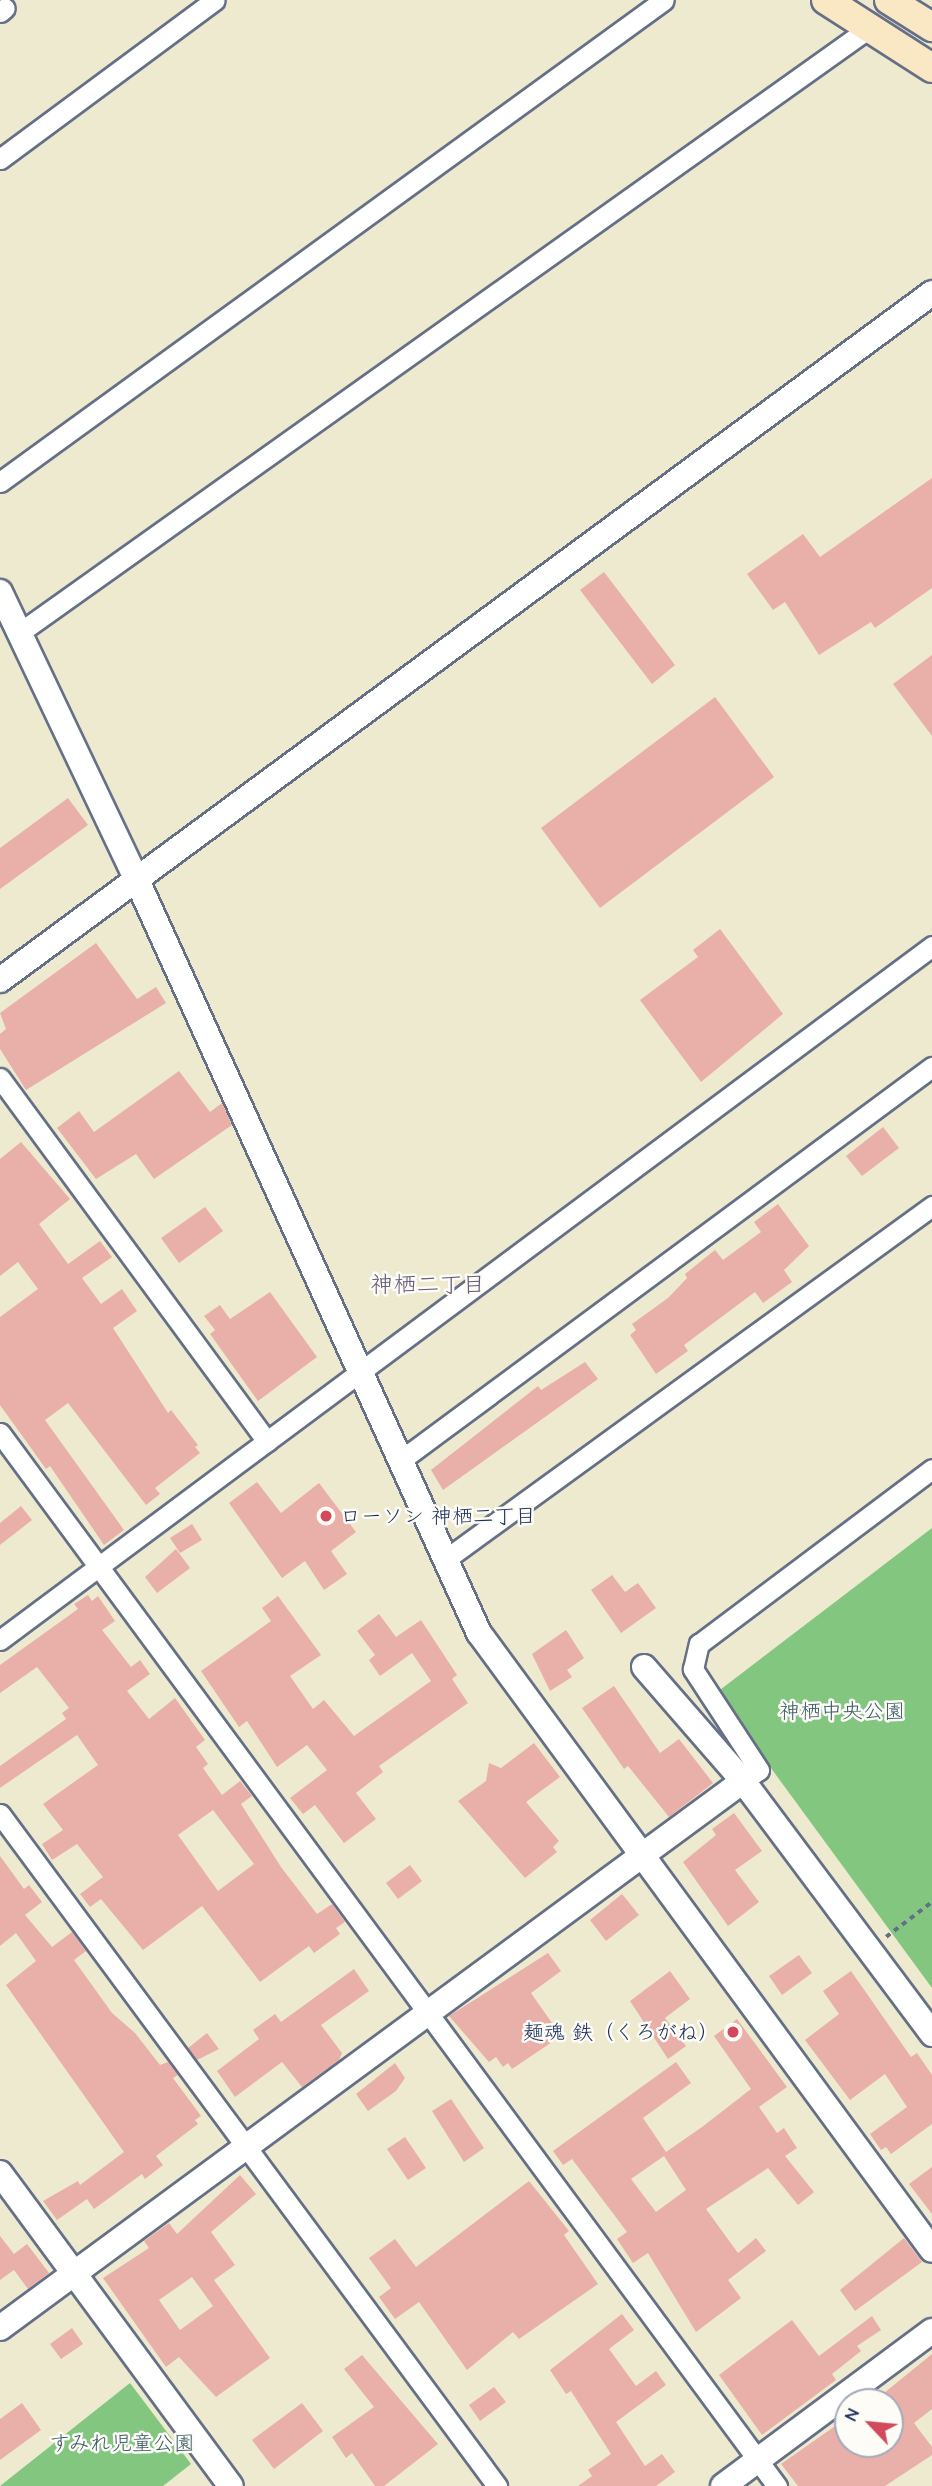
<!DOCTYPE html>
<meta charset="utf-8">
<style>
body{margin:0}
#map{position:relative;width:932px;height:2486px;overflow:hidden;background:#eeead0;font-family:"Comic Neue","Klee One",sans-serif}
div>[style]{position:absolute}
.green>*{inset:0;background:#82c680}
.building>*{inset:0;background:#e8b0a9}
.path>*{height:3.5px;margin-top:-1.75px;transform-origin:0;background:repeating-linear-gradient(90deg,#657086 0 5px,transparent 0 10px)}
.roads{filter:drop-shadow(2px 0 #657086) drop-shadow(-2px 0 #657086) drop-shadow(0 2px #657086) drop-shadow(0 -2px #657086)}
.minor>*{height:19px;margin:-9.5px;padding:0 9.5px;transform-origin:9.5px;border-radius:9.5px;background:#fff}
.tertiary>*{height:24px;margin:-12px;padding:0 12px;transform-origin:12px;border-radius:12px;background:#fff}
.secondary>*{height:28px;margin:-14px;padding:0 14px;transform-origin:14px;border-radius:14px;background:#fae7c3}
.dots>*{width:19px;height:19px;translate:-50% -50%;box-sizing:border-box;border:4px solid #fdfcf7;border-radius:50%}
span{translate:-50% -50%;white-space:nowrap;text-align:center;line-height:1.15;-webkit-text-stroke:5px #fdfcf7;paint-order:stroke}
.poi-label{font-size:21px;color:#1b2f5e}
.left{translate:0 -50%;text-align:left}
.right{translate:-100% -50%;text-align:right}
.park-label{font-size:21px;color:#3a5c68}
.neighbourhood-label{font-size:23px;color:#635c78}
.north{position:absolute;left:834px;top:2388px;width:70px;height:70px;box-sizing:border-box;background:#fdfcf7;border:2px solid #a3aaba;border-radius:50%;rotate:296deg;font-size:19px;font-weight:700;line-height:28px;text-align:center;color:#1b2f5e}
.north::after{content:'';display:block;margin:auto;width:24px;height:32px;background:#d1495b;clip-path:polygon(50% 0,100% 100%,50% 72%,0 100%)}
</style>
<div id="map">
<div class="green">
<div style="clip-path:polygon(932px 1528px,932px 1988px,716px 1693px)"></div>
<div style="clip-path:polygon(130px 2383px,191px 2464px,163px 2486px,0 2486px)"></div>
</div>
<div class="building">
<div style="clip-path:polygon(932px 478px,932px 588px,875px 628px,871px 622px,819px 655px,785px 602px,773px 610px,747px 574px,803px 534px,820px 557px)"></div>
<div style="clip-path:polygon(604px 572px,675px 665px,652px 684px,580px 590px)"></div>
<div style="clip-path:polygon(932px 655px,932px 736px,893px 684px)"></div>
<div style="clip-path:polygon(715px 697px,774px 777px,600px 908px,541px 828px)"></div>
<div style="clip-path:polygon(68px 798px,88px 825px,0 889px,0 848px)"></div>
<div style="clip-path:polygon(720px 929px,783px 1014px,701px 1082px,640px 1000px,698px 957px,693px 950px)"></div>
<div style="clip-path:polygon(96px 943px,137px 999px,156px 987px,166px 1003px,26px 1090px,0 1049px,0 1034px,6px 1029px,0 1013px)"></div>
<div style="clip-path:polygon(179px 1071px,210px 1112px,222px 1103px,232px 1125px,154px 1179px,136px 1154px,96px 1179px,57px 1128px,79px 1111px,94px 1132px)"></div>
<div style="clip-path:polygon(883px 1127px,899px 1148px,862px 1176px,846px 1156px)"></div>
<div style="clip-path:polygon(21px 1142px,70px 1199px,39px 1224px,68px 1264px,100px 1241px,112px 1257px,82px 1278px,101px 1304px,122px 1289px,137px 1311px,113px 1328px,168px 1413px,171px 1410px,198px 1445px,195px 1447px,200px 1453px,155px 1488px,160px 1494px,146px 1505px,68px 1403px,45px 1420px,124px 1530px,104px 1545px,50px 1466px,46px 1469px,0 1405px,0 1317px,38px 1289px,18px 1262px,0 1276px,0 1159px)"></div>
<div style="clip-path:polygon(778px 1204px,809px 1246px,784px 1270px,792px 1282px,763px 1303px,755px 1292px,684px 1345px,688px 1351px,656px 1374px,630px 1335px,636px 1330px,632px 1324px,668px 1298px,687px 1278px,685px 1274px,715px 1250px,723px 1260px,761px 1232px,754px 1222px)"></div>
<div style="clip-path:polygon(205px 1207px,223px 1231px,179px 1263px,161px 1238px)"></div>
<div style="clip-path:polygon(270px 1292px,317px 1357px,258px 1401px,210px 1334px,215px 1330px,204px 1316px,220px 1305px,230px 1319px)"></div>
<div style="clip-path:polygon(585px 1362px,598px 1379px,443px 1490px,431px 1470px,538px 1386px,541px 1390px)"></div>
<div style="clip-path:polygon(257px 1482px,281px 1513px,319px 1483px,356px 1532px,331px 1551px,347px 1574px,324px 1590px,305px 1561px,282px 1578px,229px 1503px)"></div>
<div style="clip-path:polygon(21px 1506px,32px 1520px,0 1545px,0 1523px)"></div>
<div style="clip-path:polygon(192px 1524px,202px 1540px,180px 1553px,170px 1538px)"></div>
<div style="clip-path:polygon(176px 1549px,190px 1568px,157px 1593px,145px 1577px)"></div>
<div style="clip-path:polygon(612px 1575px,625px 1592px,638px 1583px,656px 1608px,621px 1633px,591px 1590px)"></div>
<div style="clip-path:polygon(evenodd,88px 1595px,92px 1601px,98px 1596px,115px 1621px,102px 1630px,131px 1667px,140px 1660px,150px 1674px,127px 1691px,149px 1719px,175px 1698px,205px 1740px,196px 1747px,208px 1764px,203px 1768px,222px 1795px,240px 1781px,252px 1796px,241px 1804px,281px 1867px,317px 1914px,332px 1904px,345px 1922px,336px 1928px,340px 1934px,314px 1953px,309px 1946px,260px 1982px,202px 1906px,143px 1950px,101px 1899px,90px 1907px,80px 1894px,103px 1877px,77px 1844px,52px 1860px,42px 1844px,63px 1830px,43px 1804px,98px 1765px,77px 1735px,0 1788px,0 1766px,66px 1719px,62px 1713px,69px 1708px,37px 1667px,0 1693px,0 1665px,78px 1609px,74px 1604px,88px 1595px,213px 1810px,254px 1864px,218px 1891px,178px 1835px,213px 1810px)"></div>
<div style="clip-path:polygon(278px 1596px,321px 1655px,290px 1676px,313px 1709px,324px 1700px,354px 1736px,431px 1681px,412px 1653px,380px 1676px,369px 1660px,375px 1655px,357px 1631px,379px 1614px,396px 1637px,421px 1620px,457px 1675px,452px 1679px,468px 1703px,379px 1766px,383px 1772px,356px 1793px,376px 1819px,344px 1843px,315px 1805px,303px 1814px,290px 1798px,327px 1770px,307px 1745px,277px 1767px,247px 1721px,239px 1727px,201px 1671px,271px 1621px,262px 1608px)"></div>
<div style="clip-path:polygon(566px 1630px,584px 1658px,567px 1670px,572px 1677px,550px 1691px,532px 1654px)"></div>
<div style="clip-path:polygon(614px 1686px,660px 1753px,679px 1739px,713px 1783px,669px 1817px,628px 1766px,624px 1769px,582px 1708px)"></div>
<div style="clip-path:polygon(534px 1743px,560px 1777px,526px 1802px,559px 1841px,553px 1847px,557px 1852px,525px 1878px,458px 1801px,486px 1781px,489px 1763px,501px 1768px)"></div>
<div style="clip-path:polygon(734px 1813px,762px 1851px,735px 1870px,759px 1902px,728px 1926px,683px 1862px,716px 1835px,712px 1829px)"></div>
<div style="clip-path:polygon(0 1856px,24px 1889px,29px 1885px,42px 1902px,25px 1915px,52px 1947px,72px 1932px,86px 1951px,74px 1960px,112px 2013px,135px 2033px,160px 2065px,168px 2062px,178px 2075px,173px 2078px,201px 2116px,195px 2120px,198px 2124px,156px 2156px,163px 2165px,145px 2179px,142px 2174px,94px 2209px,87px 2199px,57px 2220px,43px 2201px,78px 2181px,80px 2185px,124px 2152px,6px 1985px,36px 1961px,16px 1933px,0 1946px)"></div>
<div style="clip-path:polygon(410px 1865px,422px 1881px,398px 1899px,386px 1883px)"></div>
<div style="clip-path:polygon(622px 1894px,639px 1915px,606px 1941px,590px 1920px)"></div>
<div style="clip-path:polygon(548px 1953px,561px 1971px,531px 1993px,561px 2036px,512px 2069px,508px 2063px,503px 2067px,496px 2057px,489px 2062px,449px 2016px)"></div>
<div style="clip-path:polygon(799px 1955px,812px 1973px,782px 1995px,769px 1976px)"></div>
<div style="clip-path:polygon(354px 1969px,369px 1991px,321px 2025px,342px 2053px,339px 2060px,302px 2087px,282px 2062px,235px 2097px,217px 2071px,259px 2039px,253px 2030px,275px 2014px,281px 2022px)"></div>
<div style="clip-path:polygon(670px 1971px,690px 1999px,665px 2018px,686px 2046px,668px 2059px,630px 2001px)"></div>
<div style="clip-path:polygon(851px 1971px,911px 2057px,917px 2053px,932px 2075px,932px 2124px,891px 2154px,886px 2147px,881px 2150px,870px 2134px,907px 2107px,885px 2074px,850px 2100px,805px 2040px,839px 2014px,823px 1991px)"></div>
<div style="clip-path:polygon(evenodd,737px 2019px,787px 2087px,759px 2107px,777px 2133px,784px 2128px,797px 2148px,785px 2156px,814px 2192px,798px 2205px,768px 2168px,706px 2209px,738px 2253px,756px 2238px,766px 2251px,728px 2280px,741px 2298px,696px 2332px,648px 2253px,633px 2263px,617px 2239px,627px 2232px,572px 2159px,563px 2165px,553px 2151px,676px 2062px,691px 2083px,643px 2118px,666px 2152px,702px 2127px,751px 2089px,714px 2036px,737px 2019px,664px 2156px,686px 2190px,656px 2212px,631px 2179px,664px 2156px)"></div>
<div style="clip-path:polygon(207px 2033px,219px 2049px,197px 2060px,188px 2048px)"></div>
<div style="clip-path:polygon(395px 2063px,405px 2078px,396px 2091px,368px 2111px,356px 2094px)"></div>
<div style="clip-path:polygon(451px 2099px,484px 2148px,464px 2162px,432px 2111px)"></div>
<div style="clip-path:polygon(405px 2137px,426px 2168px,408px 2180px,387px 2149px)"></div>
<div style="clip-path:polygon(932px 2167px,932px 2214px,909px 2184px)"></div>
<div style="clip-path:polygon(evenodd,240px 2175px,256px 2194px,211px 2232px,235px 2265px,214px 2280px,270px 2358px,216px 2397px,179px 2357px,166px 2367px,103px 2278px,149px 2248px,144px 2241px,169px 2223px,177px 2234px,240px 2175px,192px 2277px,213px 2306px,180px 2330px,159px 2300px,192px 2277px)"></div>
<div style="clip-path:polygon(529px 2181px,569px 2231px,564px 2235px,598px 2284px,519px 2339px,513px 2332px,467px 2370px,419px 2302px,395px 2319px,379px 2297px,391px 2288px,369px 2258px,395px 2239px,416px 2267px)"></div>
<div style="clip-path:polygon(0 2236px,14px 2254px,27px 2244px,49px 2273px,28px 2289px,14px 2270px,0 2280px)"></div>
<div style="clip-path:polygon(904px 2238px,922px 2262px,855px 2311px,840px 2290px)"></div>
<div style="clip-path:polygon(622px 2314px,634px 2330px,609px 2349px,636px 2386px,656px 2371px,666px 2385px,616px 2422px,645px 2466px,662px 2454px,675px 2472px,656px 2486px,578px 2486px,592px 2476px,588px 2470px,611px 2454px,571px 2391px,566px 2394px,550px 2370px)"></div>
<div style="clip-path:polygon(872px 2316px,881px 2330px,857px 2346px,861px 2351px,832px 2374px,836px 2380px,762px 2435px,719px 2375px,792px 2320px,819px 2356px)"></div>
<div style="clip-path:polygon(72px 2328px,83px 2344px,61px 2359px,50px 2344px)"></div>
<div style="clip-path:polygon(932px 2354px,932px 2409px,914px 2423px,932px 2447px,932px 2455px,885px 2486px,798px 2486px,781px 2464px,848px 2417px,848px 2444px,890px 2444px,890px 2402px,873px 2402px)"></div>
<div style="clip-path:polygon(362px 2355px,438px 2444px,384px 2486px,375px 2486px,352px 2453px,346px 2458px,332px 2437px,374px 2407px,344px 2369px)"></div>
<div style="clip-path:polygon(494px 2387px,506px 2402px,480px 2421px,469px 2405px)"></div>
<div style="clip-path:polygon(22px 2403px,41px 2430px,0 2460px,0 2419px)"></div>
<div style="clip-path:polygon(302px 2403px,323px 2431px,274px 2469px,252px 2440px)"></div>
</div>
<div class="path">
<div style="left:886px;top:1937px;width:58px;rotate:-37.3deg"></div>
</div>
<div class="roads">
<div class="minor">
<div style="left:0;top:12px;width:6px;rotate:-39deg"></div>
<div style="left:0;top:159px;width:267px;rotate:-36.5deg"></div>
<div style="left:0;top:482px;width:820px;rotate:-35.98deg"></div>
<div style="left:19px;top:633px;width:1043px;rotate:-35.44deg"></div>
<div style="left:0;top:1078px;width:451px;rotate:53.7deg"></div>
<div style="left:0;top:1433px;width:1309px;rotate:53.58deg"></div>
<div style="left:401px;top:1460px;width:661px;rotate:-36.51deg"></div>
<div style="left:446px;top:1559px;width:601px;rotate:-35.99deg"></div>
<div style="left:0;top:1640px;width:1162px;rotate:-36.67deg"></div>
<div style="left:743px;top:1781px;width:19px;rotate:-35deg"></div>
<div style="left:759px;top:1770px;width:121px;rotate:-123.2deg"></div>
<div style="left:693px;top:1669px;width:26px;rotate:-77deg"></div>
<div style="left:699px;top:1644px;width:291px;rotate:-36.9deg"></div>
<div style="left:0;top:1814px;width:836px;rotate:53.51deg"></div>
</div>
<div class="tertiary">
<div style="left:0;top:592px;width:317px;rotate:64.6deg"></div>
<div style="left:136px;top:878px;width:829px;rotate:65.57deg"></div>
<div style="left:479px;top:1633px;width:765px;rotate:53.71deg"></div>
<div style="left:0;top:980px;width:1158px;rotate:-36.39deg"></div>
<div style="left:644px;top:1667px;width:151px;rotate:49deg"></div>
<div style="left:743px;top:1781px;width:316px;rotate:53.2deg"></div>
<div style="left:0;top:2173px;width:389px;rotate:53.6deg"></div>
<div style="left:0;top:2328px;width:923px;rotate:-36.36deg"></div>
<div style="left:723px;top:2486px;width:260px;rotate:-36.6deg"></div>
</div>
<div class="secondary">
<div style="left:826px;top:0;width:126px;rotate:32.7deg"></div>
<div style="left:889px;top:0;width:51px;rotate:32.1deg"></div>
</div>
</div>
<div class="dots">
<div style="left:326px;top:1516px;background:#d1495b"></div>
<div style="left:733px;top:2032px;background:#d1495b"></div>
</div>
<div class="poi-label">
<span class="left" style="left:340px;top:1516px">ローソン 神栖二丁目</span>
<span class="right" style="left:719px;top:2032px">麺魂 鉄（くろがね）</span>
</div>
<div class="park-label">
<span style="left:842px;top:1711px">神栖中央公園</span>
<span style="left:122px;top:2443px">すみれ児童公園</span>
</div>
<div class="neighbourhood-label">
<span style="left:428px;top:1285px">神栖二丁目</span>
</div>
<div class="north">N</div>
</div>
